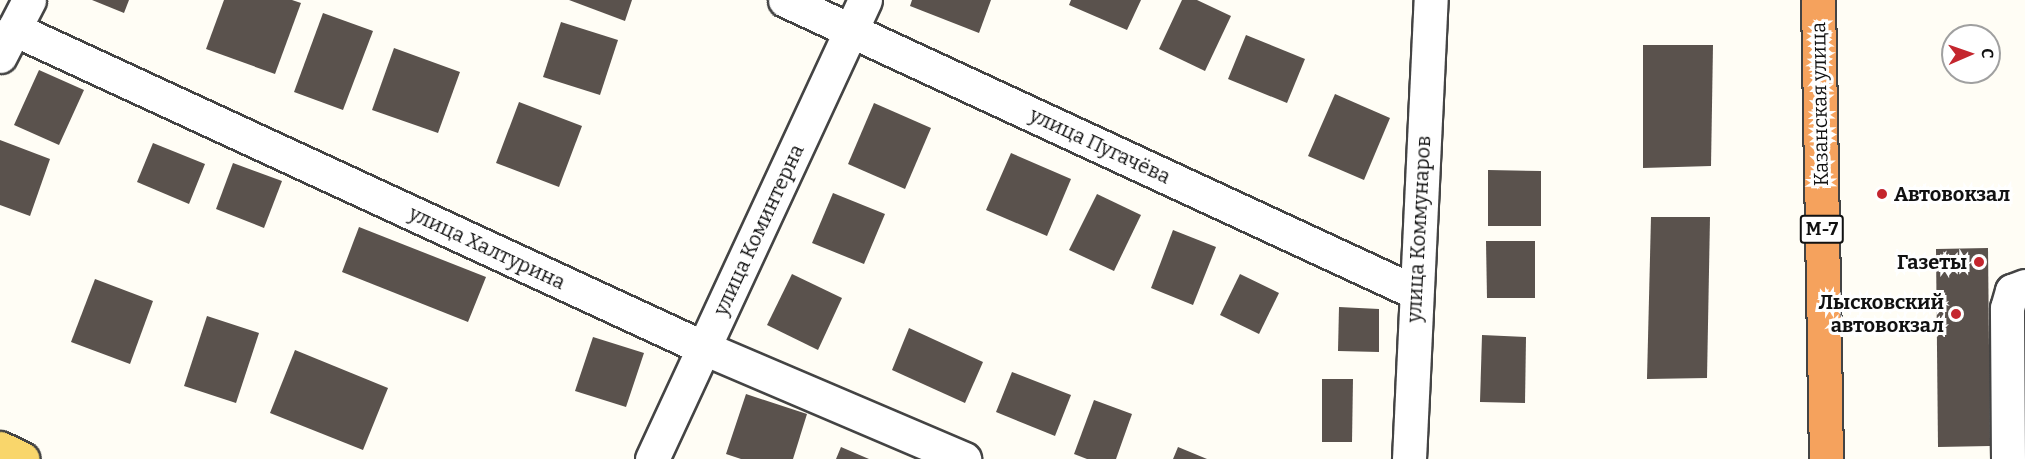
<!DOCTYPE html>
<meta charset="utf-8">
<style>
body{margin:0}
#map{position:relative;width:2025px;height:459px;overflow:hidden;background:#fffdf5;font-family:Bitter,serif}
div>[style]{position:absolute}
.building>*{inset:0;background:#5a524d}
.roads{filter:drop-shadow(2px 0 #444) drop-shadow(-2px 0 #444) drop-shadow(0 2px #444) drop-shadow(0 -2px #444)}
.minor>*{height:33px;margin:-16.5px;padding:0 16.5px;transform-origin:16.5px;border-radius:16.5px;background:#fff}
.major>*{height:33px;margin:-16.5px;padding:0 16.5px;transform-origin:16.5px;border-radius:16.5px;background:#f9d66b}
.highway>*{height:33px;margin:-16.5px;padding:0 16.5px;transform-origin:16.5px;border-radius:16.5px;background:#f5a25d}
.dots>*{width:16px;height:16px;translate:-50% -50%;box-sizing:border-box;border:3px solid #fff;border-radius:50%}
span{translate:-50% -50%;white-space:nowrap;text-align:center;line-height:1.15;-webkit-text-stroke:6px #fff;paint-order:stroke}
.shield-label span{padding:2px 4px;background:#fff;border:2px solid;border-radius:4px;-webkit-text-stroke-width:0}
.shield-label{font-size:18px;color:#111;font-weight:700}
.street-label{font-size:20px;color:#111}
.poi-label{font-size:20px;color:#111;font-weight:700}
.left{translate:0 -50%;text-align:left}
.right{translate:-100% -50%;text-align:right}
.north{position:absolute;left:1941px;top:24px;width:60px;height:60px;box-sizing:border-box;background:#fff;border:2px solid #a0a0a0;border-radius:50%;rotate:88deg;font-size:16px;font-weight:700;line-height:24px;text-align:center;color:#111}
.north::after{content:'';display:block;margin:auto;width:21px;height:27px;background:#c4262e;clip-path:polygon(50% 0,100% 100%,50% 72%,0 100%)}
</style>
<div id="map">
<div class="building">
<div style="clip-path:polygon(92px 0,129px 0,124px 13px)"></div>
<div style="clip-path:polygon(224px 0,292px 0,301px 3px,275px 74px,206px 49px)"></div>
<div style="clip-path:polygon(569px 0,632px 0,625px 21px)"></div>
<div style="clip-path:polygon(912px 0,991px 0,979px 33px,910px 6px)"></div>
<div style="clip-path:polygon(1071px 0,1141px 0,1127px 30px,1069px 5px)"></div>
<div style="clip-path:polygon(1182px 0,1197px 0,1231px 16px,1205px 71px,1159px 49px)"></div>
<div style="clip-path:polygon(323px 13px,373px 31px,343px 110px,294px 92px)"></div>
<div style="clip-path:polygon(561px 22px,618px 40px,600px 95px,543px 77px)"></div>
<div style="clip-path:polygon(1246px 35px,1305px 59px,1287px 103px,1228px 79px)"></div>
<div style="clip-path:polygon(1643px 45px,1713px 45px,1711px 166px,1643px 168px)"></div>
<div style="clip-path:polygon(394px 48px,460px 72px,438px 133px,372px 110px)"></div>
<div style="clip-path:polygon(39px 70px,84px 90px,59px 145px,14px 125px)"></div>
<div style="clip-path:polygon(1335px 94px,1390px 118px,1364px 180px,1308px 156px)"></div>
<div style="clip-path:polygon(519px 102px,582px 126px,559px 187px,496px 163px)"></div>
<div style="clip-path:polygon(874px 103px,931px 128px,905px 189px,848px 164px)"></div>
<div style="clip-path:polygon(0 140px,50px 159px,30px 216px,0 205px)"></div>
<div style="clip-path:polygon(153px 143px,205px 164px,189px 204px,137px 182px)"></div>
<div style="clip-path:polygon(1011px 153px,1071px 179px,1047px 236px,986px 210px)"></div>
<div style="clip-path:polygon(233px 163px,282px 181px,264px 228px,216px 209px)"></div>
<div style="clip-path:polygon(1488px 170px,1541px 171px,1541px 226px,1488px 226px)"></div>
<div style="clip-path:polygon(833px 193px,885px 214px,864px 264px,812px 243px)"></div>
<div style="clip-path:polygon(1097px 194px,1141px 215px,1114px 271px,1069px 250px)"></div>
<div style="clip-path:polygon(1651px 217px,1710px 217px,1707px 378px,1647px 379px)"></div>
<div style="clip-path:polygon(359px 227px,486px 277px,468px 322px,342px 272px)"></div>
<div style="clip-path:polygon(1173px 230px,1216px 247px,1193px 305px,1151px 288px)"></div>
<div style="clip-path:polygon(1486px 241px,1535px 241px,1535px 298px,1487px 298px)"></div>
<div style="clip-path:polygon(1988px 248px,1990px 446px,1938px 447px,1936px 249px)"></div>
<div style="clip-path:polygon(792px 274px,842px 298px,818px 350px,767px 325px)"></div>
<div style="clip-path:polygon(1240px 274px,1279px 293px,1259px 334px,1220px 315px)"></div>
<div style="clip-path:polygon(95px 279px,153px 301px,130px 364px,71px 342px)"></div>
<div style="clip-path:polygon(1339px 307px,1379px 309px,1379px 352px,1338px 351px)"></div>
<div style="clip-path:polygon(207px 316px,259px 333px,236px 403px,184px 386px)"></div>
<div style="clip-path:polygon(909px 328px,983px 362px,965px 403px,892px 370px)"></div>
<div style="clip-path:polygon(1482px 335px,1526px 337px,1525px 403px,1480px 402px)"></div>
<div style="clip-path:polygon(593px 337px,644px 353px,626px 407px,575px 391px)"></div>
<div style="clip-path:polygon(295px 350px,388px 388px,363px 450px,270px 413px)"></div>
<div style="clip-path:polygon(1012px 372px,1071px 395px,1055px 436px,996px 412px)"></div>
<div style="clip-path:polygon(1322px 379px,1353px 379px,1352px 442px,1322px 442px)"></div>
<div style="clip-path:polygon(746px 394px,807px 414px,793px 459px,741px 459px,726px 454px)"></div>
<div style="clip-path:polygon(1094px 400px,1132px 414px,1116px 459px,1087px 459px,1074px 454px)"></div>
<div style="clip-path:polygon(841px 447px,869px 459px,836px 459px)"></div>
<div style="clip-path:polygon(1178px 447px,1207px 459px,1173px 459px)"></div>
</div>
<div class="roads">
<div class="minor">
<div style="left:785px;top:0;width:694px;rotate:24.87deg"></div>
<div style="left:14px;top:29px;width:760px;rotate:24.81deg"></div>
<div style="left:704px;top:348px;width:283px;rotate:23.1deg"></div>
<div style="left:0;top:56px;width:63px;rotate:-62.6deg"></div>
<div style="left:652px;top:459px;width:506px;rotate:-65.11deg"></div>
<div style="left:1409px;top:459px;width:460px;rotate:-87.3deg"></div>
<div style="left:2008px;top:459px;width:151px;rotate:-90.4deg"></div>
<div style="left:2007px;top:308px;width:18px;rotate:-74deg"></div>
<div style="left:2012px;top:291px;width:14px;rotate:-21deg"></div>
</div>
<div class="major">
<div style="left:0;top:448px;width:25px;rotate:26deg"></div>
</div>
<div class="highway">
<div style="left:1818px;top:0;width:459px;rotate:89deg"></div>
</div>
</div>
<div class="dots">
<div style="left:1882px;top:194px;background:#c4262e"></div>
<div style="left:1979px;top:262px;background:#c4262e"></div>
<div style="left:1956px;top:314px;background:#c4262e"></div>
</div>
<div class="shield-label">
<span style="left:1822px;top:229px">М-7</span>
</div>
<div class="street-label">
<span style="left:1820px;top:104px;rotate:-91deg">Казанская улица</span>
<span style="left:1100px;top:146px;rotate:25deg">улица Пугачёва</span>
<span style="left:1419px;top:229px;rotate:-87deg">улица Коммунаров</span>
<span style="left:759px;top:230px;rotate:-65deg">улица Коминтерна</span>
<span style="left:487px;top:248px;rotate:25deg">улица Халтурина</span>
</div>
<div class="poi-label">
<span class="left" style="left:1894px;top:194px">Автовокзал</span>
<span class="right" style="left:1967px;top:262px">Газеты</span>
<span class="right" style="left:1944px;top:314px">Лысковский<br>автовокзал</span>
</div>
<div class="north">С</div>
</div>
